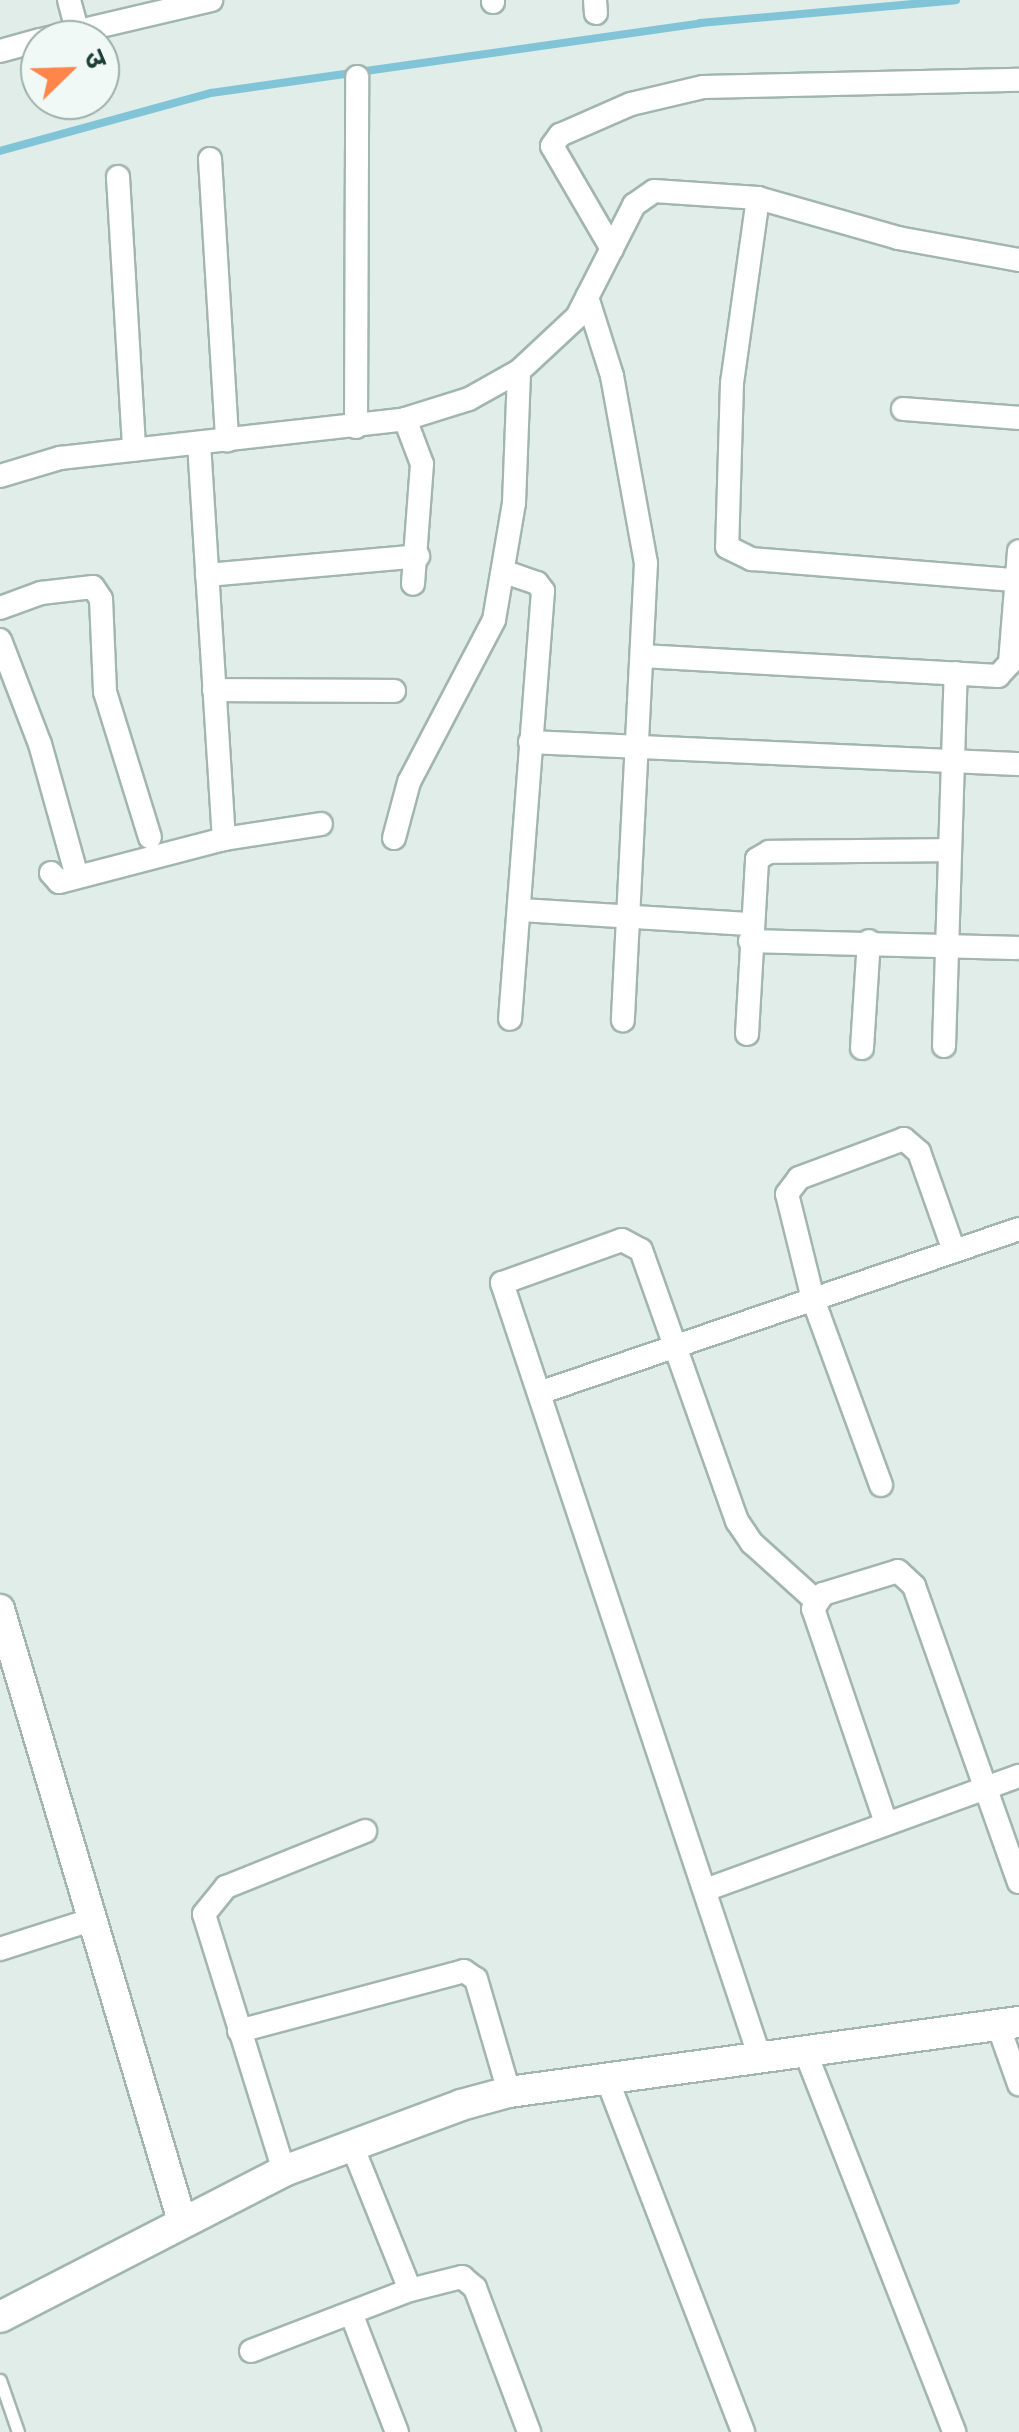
<!DOCTYPE html>
<meta charset="utf-8">
<style>
body{margin:0}
#map{position:relative;width:1019px;height:2432px;overflow:hidden;background:#e0ede8;font-family:Figtree,"Noto Sans Devanagari",sans-serif}
div>[style]{position:absolute}
.stream>*{height:8px;margin:-4px;padding:0 4px;transform-origin:4px;border-radius:4px;background:#81c4d8}
.roads{filter:drop-shadow(2px 0 #a2b5b0) drop-shadow(-2px 0 #a2b5b0) drop-shadow(0 2px #a2b5b0) drop-shadow(0 -2px #a2b5b0)}
.service>*{height:11px;margin:-5.5px;padding:0 5.5px;transform-origin:5.5px;border-radius:5.5px;background:#fff}
.minor>*{height:22px;margin:-11px;padding:0 11px;transform-origin:11px;border-radius:11px;background:#fff}
.tertiary>*{height:28px;margin:-14px;padding:0 14px;transform-origin:14px;border-radius:14px;background:#fff}
.secondary>*{height:30px;margin:-15px;padding:0 15px;transform-origin:15px;border-radius:15px;background:#fff}
span{translate:-50% -50%;white-space:nowrap;text-align:center;line-height:1.15;-webkit-text-stroke:10px #f0f9f5;paint-order:stroke}
.north{position:absolute;left:20px;top:20px;width:100px;height:100px;box-sizing:border-box;background:#f0f9f5;border:2px solid #9cafa9;border-radius:50%;rotate:67deg;font-size:28px;font-weight:700;line-height:40px;text-align:center;color:#1e3f38}
.north::after{content:'';display:block;margin:auto;width:35px;height:45px;background:#ff854b;clip-path:polygon(50% 0,100% 100%,50% 72%,0 100%)}
</style>
<div id="map">
<div class="stream">
<div style="left:0;top:151px;width:219px;rotate:-15.4deg"></div>
<div style="left:211px;top:93px;width:494px;rotate:-8.1deg"></div>
<div style="left:700px;top:23px;width:257px;rotate:-5.1deg"></div>
</div>
<div class="roads">
<div class="service">
<div style="left:0;top:2380px;width:55px;rotate:70.9deg"></div>
</div>
<div class="minor">
<div style="left:69px;top:0;width:31px;rotate:75deg"></div>
<div style="left:493px;top:0;width:2px;rotate:90deg"></div>
<div style="left:595px;top:0;width:13px;rotate:86deg"></div>
<div style="left:41px;top:40px;width:175px;rotate:-13.2deg"></div>
<div style="left:0;top:51px;width:41px;rotate:-15.4deg"></div>
<div style="left:210px;top:159px;width:282px;rotate:86.5deg"></div>
<div style="left:118px;top:177px;width:273px;rotate:86.6deg"></div>
<div style="left:758px;top:198px;width:187px;rotate:98deg"></div>
<div style="left:732px;top:383px;width:164px;rotate:91.7deg"></div>
<div style="left:727px;top:547px;width:28px;rotate:26deg"></div>
<div style="left:752px;top:559px;width:263px;rotate:4.6deg"></div>
<div style="left:612px;top:249px;width:119px;rotate:-120.2deg"></div>
<div style="left:552px;top:146px;width:14px;rotate:-54deg"></div>
<div style="left:560px;top:135px;width:77px;rotate:-23.6deg"></div>
<div style="left:631px;top:104px;width:74px;rotate:-13.3deg"></div>
<div style="left:703px;top:87px;width:316px;rotate:-1.3deg"></div>
<div style="left:587px;top:297px;width:83px;rotate:72.4deg"></div>
<div style="left:612px;top:376px;width:190px;rotate:79.7deg"></div>
<div style="left:646px;top:563px;width:458px;rotate:92.9deg"></div>
<div style="left:903px;top:409px;width:116px;rotate:4.4deg"></div>
<div style="left:405px;top:419px;width:48px;rotate:69.3deg"></div>
<div style="left:422px;top:464px;width:120px;rotate:94.3deg"></div>
<div style="left:356px;top:427px;width:350px;rotate:-89.8deg"></div>
<div style="left:199px;top:443px;width:397px;rotate:86.4deg"></div>
<div style="left:0;top:476px;width:63px;rotate:-16.7deg"></div>
<div style="left:60px;top:458px;width:347px;rotate:-6.4deg"></div>
<div style="left:405px;top:419px;width:67px;rotate:-17.4deg"></div>
<div style="left:469px;top:399px;width:57px;rotate:-29.2deg"></div>
<div style="left:519px;top:371px;width:79px;rotate:-43deg"></div>
<div style="left:577px;top:317px;width:126px;rotate:-63deg"></div>
<div style="left:634px;top:205px;width:24px;rotate:-35deg"></div>
<div style="left:654px;top:191px;width:104px;rotate:3.9deg"></div>
<div style="left:758px;top:198px;width:146px;rotate:15.9deg"></div>
<div style="left:898px;top:238px;width:123px;rotate:10.3deg"></div>
<div style="left:505px;top:572px;width:34px;rotate:19deg"></div>
<div style="left:537px;top:583px;width:10px;rotate:53deg"></div>
<div style="left:543px;top:591px;width:429px;rotate:94.4deg"></div>
<div style="left:207px;top:575px;width:212px;rotate:-5.1deg"></div>
<div style="left:0;top:608px;width:44px;rotate:-20.1deg"></div>
<div style="left:41px;top:593px;width:52px;rotate:-6.6deg"></div>
<div style="left:93px;top:587px;width:14px;rotate:56deg"></div>
<div style="left:101px;top:599px;width:93px;rotate:87.5deg"></div>
<div style="left:105px;top:692px;width:152px;rotate:72.8deg"></div>
<div style="left:0;top:640px;width:111px;rotate:69deg"></div>
<div style="left:40px;top:744px;width:127px;rotate:74.4deg"></div>
<div style="left:642px;top:656px;width:357px;rotate:3.2deg"></div>
<div style="left:998px;top:676px;width:18px;rotate:-47deg"></div>
<div style="left:1010px;top:663px;width:112px;rotate:-85.4deg"></div>
<div style="left:214px;top:690px;width:180px;rotate:0.3deg"></div>
<div style="left:530px;top:742px;width:489px;rotate:2.6deg"></div>
<div style="left:394px;top:838px;width:58px;rotate:-75deg"></div>
<div style="left:409px;top:782px;width:183px;rotate:-62.3deg"></div>
<div style="left:494px;top:620px;width:119px;rotate:-80.3deg"></div>
<div style="left:514px;top:503px;width:132px;rotate:-87.8deg"></div>
<div style="left:51px;top:873px;width:12px;rotate:48deg"></div>
<div style="left:59px;top:882px;width:171px;rotate:-14.6deg"></div>
<div style="left:224px;top:839px;width:98px;rotate:-8.8deg"></div>
<div style="left:520px;top:910px;width:230px;rotate:3.5deg"></div>
<div style="left:750px;top:941px;width:267px;rotate:1.5deg"></div>
<div style="left:747px;top:1034px;width:175px;rotate:-86.7deg"></div>
<div style="left:757px;top:859px;width:14px;rotate:-30deg"></div>
<div style="left:769px;top:852px;width:181px;rotate:-0.6deg"></div>
<div style="left:944px;top:1046px;width:373px;rotate:-88.2deg"></div>
<div style="left:862px;top:1048px;width:107px;rotate:-86.3deg"></div>
<div style="left:539px;top:1393px;width:507px;rotate:-18.86deg"></div>
<div style="left:881px;top:1485px;width:198px;rotate:-110.1deg"></div>
<div style="left:813px;top:1299px;width:108px;rotate:-103.9deg"></div>
<div style="left:787px;top:1194px;width:20px;rotate:-53deg"></div>
<div style="left:799px;top:1178px;width:112px;rotate:-20.4deg"></div>
<div style="left:904px;top:1139px;width:20px;rotate:41deg"></div>
<div style="left:919px;top:1152px;width:105px;rotate:70.5deg"></div>
<div style="left:886px;top:1823px;width:226px;rotate:-108.8deg"></div>
<div style="left:813px;top:1609px;width:18px;rotate:-56deg"></div>
<div style="left:823px;top:1594px;width:78px;rotate:-17deg"></div>
<div style="left:898px;top:1571px;width:22px;rotate:43deg"></div>
<div style="left:914px;top:1586px;width:314px;rotate:70.5deg"></div>
<div style="left:708px;top:1889px;width:331px;rotate:-20deg"></div>
<div style="left:0;top:1949px;width:99px;rotate:-17.7deg"></div>
<div style="left:998px;top:2025px;width:63px;rotate:70.4deg"></div>
<div style="left:239px;top:2031px;width:233px;rotate:-14.9deg"></div>
<div style="left:464px;top:1971px;width:14px;rotate:34deg"></div>
<div style="left:476px;top:1979px;width:118px;rotate:73.7deg"></div>
<div style="left:805px;top:2051px;width:409px;rotate:68.6deg"></div>
<div style="left:759px;top:2055px;width:814px;rotate:-108.41deg"></div>
<div style="left:502px;top:1283px;width:127px;rotate:-19.7deg"></div>
<div style="left:622px;top:1240px;width:21px;rotate:28deg"></div>
<div style="left:641px;top:1250px;width:288px;rotate:70.5deg"></div>
<div style="left:737px;top:1521px;width:27px;rotate:56deg"></div>
<div style="left:752px;top:1543px;width:85px;rotate:42.1deg"></div>
<div style="left:607px;top:2079px;width:378px;rotate:68.9deg"></div>
<div style="left:351px;top:2143px;width:158px;rotate:68.1deg"></div>
<div style="left:284px;top:2171px;width:269px;rotate:-107.3deg"></div>
<div style="left:204px;top:1914px;width:35px;rotate:-51deg"></div>
<div style="left:226px;top:1887px;width:150px;rotate:-21.9deg"></div>
<div style="left:351px;top:2313px;width:128px;rotate:68.9deg"></div>
<div style="left:251px;top:2351px;width:170px;rotate:-21deg"></div>
<div style="left:410px;top:2290px;width:54px;rotate:-14deg"></div>
<div style="left:462px;top:2277px;width:17px;rotate:40deg"></div>
<div style="left:475px;top:2288px;width:154px;rotate:69.4deg"></div>
</div>
<div class="tertiary">
<div style="left:0;top:1609px;width:638px;rotate:73.44deg"></div>
</div>
<div class="secondary">
<div style="left:0;top:2317px;width:319px;rotate:-27.2deg"></div>
<div style="left:284px;top:2171px;width:189px;rotate:-20.4deg"></div>
<div style="left:461px;top:2105px;width:50px;rotate:-15.2deg"></div>
<div style="left:509px;top:2092px;width:515px;rotate:-7.82deg"></div>
</div>
</div>
<div class="north">उ</div>
</div>
